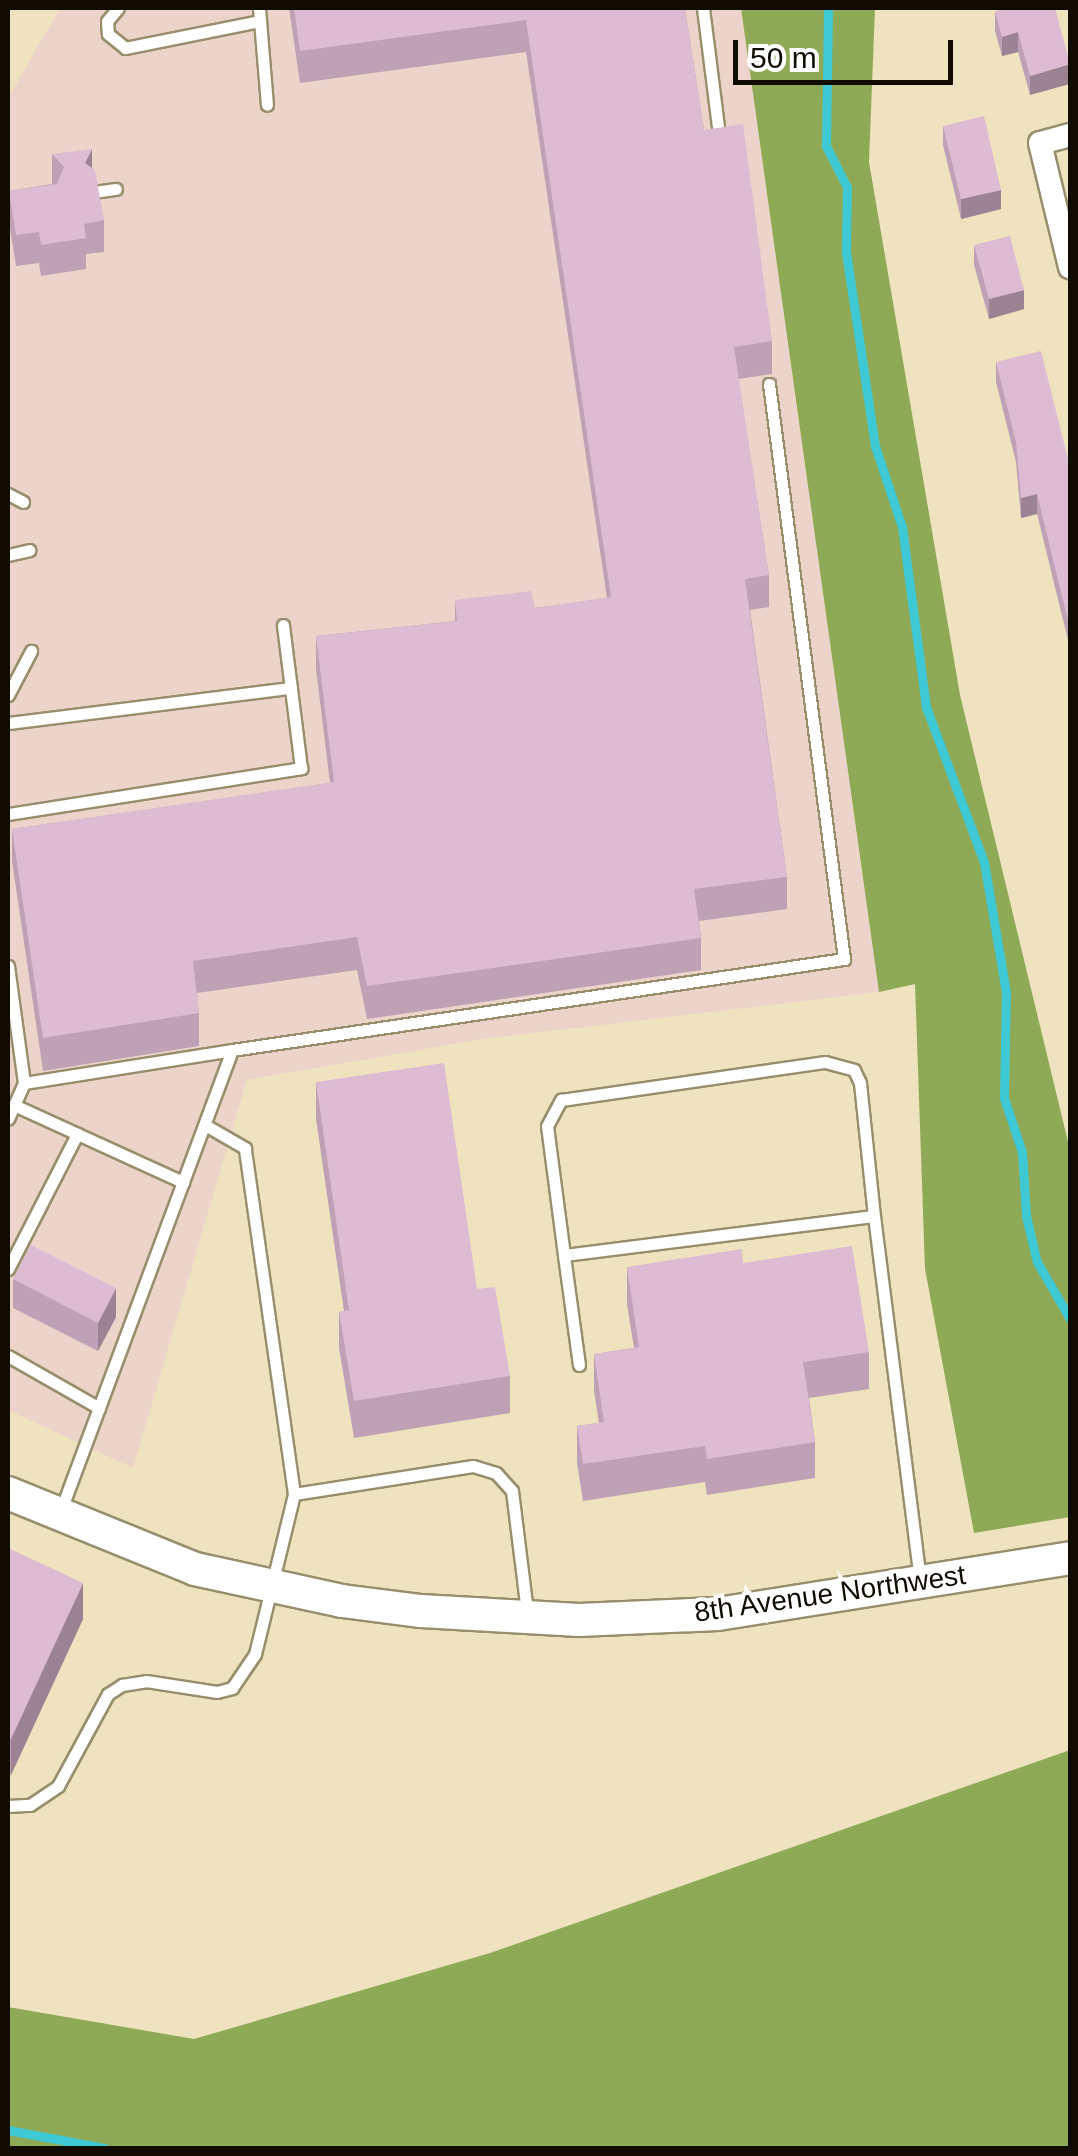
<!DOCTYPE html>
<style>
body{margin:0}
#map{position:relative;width:1078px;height:2156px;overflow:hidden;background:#eee3be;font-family:Arial,sans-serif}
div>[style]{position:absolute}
.commercial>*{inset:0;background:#ecd4ca}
.forest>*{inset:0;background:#8eaa56}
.stream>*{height:9px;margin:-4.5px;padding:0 4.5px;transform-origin:4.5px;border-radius:4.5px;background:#3ec9d4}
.roads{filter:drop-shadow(2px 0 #988e6c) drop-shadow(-2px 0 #988e6c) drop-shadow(0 2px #988e6c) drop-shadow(0 -2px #988e6c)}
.lane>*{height:11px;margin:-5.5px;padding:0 5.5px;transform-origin:5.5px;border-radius:5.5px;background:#fff}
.street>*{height:22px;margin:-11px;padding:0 11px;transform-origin:11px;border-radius:11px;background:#fff}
.secondary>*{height:32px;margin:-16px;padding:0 16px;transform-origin:16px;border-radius:16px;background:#fff}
.wall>*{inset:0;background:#bea1b5}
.shaded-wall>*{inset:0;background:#9b8393}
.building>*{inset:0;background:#ddbbd2}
span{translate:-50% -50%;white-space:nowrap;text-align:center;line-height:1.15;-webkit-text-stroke:8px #fff;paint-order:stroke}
.street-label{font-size:28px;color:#100c02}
.frame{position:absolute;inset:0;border:10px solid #100c02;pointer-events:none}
.scale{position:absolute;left:733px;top:40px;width:220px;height:45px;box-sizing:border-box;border:5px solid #100c02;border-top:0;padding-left:12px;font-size:30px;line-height:35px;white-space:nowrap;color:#100c02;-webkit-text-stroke:8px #fff;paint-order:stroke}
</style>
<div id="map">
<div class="commercial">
<div style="clip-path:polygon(60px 8px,741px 8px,879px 992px,483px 1039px,247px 1080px,133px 1468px,8px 1410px,8px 98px)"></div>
</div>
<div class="forest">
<div style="clip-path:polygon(741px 8px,875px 8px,869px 162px,960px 695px,1070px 1150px,1070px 1517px,974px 1533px,925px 1269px,915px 984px,879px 992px)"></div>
<div style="clip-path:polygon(1070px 1750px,1070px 2148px,8px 2148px,8px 2007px,194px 2039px,490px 1953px)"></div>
</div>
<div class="stream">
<div style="left:828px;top:8px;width:138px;rotate:90.8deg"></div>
<div style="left:826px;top:146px;width:46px;rotate:62.9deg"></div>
<div style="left:847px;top:187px;width:65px;rotate:90.9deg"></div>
<div style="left:846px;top:252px;width:196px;rotate:81.5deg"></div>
<div style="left:875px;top:446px;width:85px;rotate:71.6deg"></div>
<div style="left:902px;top:527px;width:182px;rotate:82.4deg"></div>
<div style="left:926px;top:707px;width:165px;rotate:69.5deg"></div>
<div style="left:984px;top:862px;width:132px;rotate:80.4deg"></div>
<div style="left:1006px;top:992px;width:106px;rotate:91.1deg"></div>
<div style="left:1004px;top:1098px;width:57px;rotate:71.6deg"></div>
<div style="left:1022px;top:1152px;width:64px;rotate:86.4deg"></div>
<div style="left:1026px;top:1216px;width:47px;rotate:76.6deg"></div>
<div style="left:1037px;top:1262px;width:66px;rotate:59.9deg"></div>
<div style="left:8px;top:2130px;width:98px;rotate:10.6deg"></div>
</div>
<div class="roads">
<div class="lane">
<div style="left:118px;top:8px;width:17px;rotate:130deg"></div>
<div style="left:107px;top:21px;width:13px;rotate:86deg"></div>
<div style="left:108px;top:34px;width:22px;rotate:39deg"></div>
<div style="left:125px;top:48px;width:138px;rotate:-11.3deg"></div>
<div style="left:259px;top:8px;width:97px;rotate:85.3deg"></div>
<div style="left:703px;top:8px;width:119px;rotate:82.8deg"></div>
<div style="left:94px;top:192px;width:22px;rotate:-8deg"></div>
<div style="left:8px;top:494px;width:17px;rotate:28deg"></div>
<div style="left:8px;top:555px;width:22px;rotate:-13deg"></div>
<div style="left:8px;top:695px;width:50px;rotate:-62.4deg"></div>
<div style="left:8px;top:723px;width:285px;rotate:-7.1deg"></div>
<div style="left:8px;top:814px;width:297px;rotate:-8.9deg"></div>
<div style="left:301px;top:768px;width:144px;rotate:-97.2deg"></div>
<div style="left:8px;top:966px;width:118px;rotate:82.2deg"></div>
<div style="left:24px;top:1083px;width:39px;rotate:114deg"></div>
<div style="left:232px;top:1050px;width:619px;rotate:-8.46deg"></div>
<div style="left:844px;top:959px;width:580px;rotate:-97.43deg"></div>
<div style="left:24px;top:1083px;width:211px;rotate:-9deg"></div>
<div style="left:232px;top:1050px;width:494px;rotate:110.4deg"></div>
<div style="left:14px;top:1105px;width:186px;rotate:24.5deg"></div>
<div style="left:564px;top:1255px;width:130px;rotate:-97.5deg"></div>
<div style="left:547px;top:1126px;width:30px;rotate:-62deg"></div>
<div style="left:561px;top:1100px;width:267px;rotate:-8.2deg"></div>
<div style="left:825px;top:1062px;width:30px;rotate:15deg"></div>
<div style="left:854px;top:1070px;width:14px;rotate:65deg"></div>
<div style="left:860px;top:1083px;width:134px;rotate:84deg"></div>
<div style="left:8px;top:1269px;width:152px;rotate:-62.9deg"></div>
<div style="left:8px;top:1356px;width:105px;rotate:29.7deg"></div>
<div style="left:579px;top:1365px;width:111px;rotate:-97.8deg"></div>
<div style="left:564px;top:1255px;width:312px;rotate:-7.2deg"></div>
<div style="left:874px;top:1216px;width:367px;rotate:82.8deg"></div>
<div style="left:294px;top:1494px;width:181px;rotate:-8.9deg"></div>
<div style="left:473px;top:1466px;width:24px;rotate:17deg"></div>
<div style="left:496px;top:1473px;width:24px;rotate:48deg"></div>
<div style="left:512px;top:1491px;width:122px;rotate:82.9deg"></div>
<div style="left:8px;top:1806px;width:22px;rotate:-3deg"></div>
<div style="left:30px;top:1805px;width:34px;rotate:-34deg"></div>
<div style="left:58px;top:1786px;width:105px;rotate:-61.5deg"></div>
<div style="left:108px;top:1694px;width:17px;rotate:-33deg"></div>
<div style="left:122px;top:1685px;width:24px;rotate:-9deg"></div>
<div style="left:146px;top:1681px;width:72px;rotate:8.8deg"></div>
<div style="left:217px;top:1692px;width:16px;rotate:-15deg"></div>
<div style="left:232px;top:1688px;width:41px;rotate:-55.9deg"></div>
<div style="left:255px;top:1654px;width:165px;rotate:-76.3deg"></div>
<div style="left:294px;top:1494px;width:349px;rotate:-98.1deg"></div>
<div style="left:245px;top:1148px;width:46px;rotate:-150.1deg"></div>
</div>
<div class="street">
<div style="left:1070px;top:135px;width:31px;rotate:165deg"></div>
<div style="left:1040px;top:143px;width:128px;rotate:76.4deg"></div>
</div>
<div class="secondary">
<div style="left:8px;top:1493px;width:202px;rotate:22.1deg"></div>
<div style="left:195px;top:1569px;width:150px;rotate:12.3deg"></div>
<div style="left:342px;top:1601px;width:80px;rotate:7.2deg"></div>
<div style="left:421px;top:1611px;width:158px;rotate:3.3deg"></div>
<div style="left:579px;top:1620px;width:139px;rotate:-2.5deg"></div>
<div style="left:718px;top:1614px;width:356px;rotate:-9deg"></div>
</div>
</div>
<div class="wall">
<div style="clip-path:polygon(289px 8px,685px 8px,704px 130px,772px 341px,772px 374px,738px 379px,769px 575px,769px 607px,750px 610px,787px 877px,787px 909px,699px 921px,701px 938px,701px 970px,367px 1019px,357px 970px,197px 993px,199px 1013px,199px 1046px,43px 1071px,12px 861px,12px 829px,330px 783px,316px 669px,316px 636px,455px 621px,455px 600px,535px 608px,607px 598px,526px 52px,300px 83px)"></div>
<div style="clip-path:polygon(999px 8px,1055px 8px,1030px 95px,1018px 52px,1002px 56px,995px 31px,995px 12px,1000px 10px)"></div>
<div style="clip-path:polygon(943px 126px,1001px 209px,961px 219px,943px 145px)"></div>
<div style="clip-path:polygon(52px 154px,92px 168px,104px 220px,104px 252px,86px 254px,86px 269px,41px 276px,39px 263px,16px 266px,9px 222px,9px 191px,52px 184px)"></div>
<div style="clip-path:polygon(974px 245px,1024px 309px,989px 319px,974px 265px)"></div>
<div style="clip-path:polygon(996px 362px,1070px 467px,1070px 648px,1037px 514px,1021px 518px,1016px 462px,996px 382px)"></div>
<div style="clip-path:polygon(316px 1082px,477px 1289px,510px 1376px,510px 1413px,354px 1438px,339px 1348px,339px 1312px,344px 1311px,316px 1119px)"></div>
<div style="clip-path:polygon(743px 1263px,869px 1352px,869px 1389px,809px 1398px,815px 1442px,815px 1478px,707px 1495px,705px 1482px,583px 1501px,577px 1463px,577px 1426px,599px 1423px,594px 1391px,594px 1354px,634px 1348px,627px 1304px,627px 1267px)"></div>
<div style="clip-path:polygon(13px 1279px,116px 1317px,98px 1351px,13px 1308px)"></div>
<div style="clip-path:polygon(8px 1548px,83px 1619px,11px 1775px,8px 1774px)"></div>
</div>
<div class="shaded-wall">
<div style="clip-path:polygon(1018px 32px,1018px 52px,1002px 56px,1002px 37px)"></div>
<div style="clip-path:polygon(1070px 64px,1070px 84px,1030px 95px,1030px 76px)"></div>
<div style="clip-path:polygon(92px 149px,92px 180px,85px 163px)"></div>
<div style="clip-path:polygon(1001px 190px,1001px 209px,961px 219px,961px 199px)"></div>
<div style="clip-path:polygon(1024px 290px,1024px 309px,989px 319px,989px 299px)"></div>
<div style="clip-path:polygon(1037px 494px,1037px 514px,1021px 518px,1021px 498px)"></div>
<div style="clip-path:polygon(116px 1288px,116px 1317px,98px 1351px,98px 1323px)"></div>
<div style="clip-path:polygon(83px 1583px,83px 1619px,11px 1775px,11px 1739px)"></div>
</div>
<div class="building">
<div style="clip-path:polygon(294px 8px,685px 8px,704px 130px,743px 124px,772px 341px,734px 347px,769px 575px,745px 579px,787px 877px,694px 889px,701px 938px,367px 986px,357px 937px,193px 961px,199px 1013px,43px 1038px,12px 829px,334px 782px,316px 636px,457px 621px,455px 600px,531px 591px,535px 608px,611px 597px,526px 20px,300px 51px)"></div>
<div style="clip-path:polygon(1004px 8px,1055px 8px,1070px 64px,1030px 76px,1018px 32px,1002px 37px,995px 12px,1005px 9px)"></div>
<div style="clip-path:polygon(984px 116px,1001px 190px,961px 199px,943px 126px)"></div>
<div style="clip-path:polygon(92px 149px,85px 163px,95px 170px,104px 220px,84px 224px,86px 238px,41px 245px,39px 232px,16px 235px,9px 191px,57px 184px,64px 167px,52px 154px)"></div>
<div style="clip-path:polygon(1010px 236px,1024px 290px,989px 299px,974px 245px)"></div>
<div style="clip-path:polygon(1041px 351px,1070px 467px,1070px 629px,1037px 494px,1021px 498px,1016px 442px,996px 362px)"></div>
<div style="clip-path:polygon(444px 1063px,477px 1289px,495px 1287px,510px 1376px,354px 1401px,339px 1312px,349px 1310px,316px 1082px)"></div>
<div style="clip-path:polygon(31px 1245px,116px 1288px,98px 1323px,13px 1279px)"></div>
<div style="clip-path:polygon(852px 1246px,869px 1352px,803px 1362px,815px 1442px,707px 1459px,705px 1446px,583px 1464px,577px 1426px,604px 1422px,594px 1354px,639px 1347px,627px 1267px,742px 1249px,743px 1263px)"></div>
<div style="clip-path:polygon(8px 1548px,83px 1583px,11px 1739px,8px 1737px)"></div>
</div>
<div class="street-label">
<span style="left:830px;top:1594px;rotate:-8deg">8th Avenue Northwest</span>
</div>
<div class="frame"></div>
<div class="scale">50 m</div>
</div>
